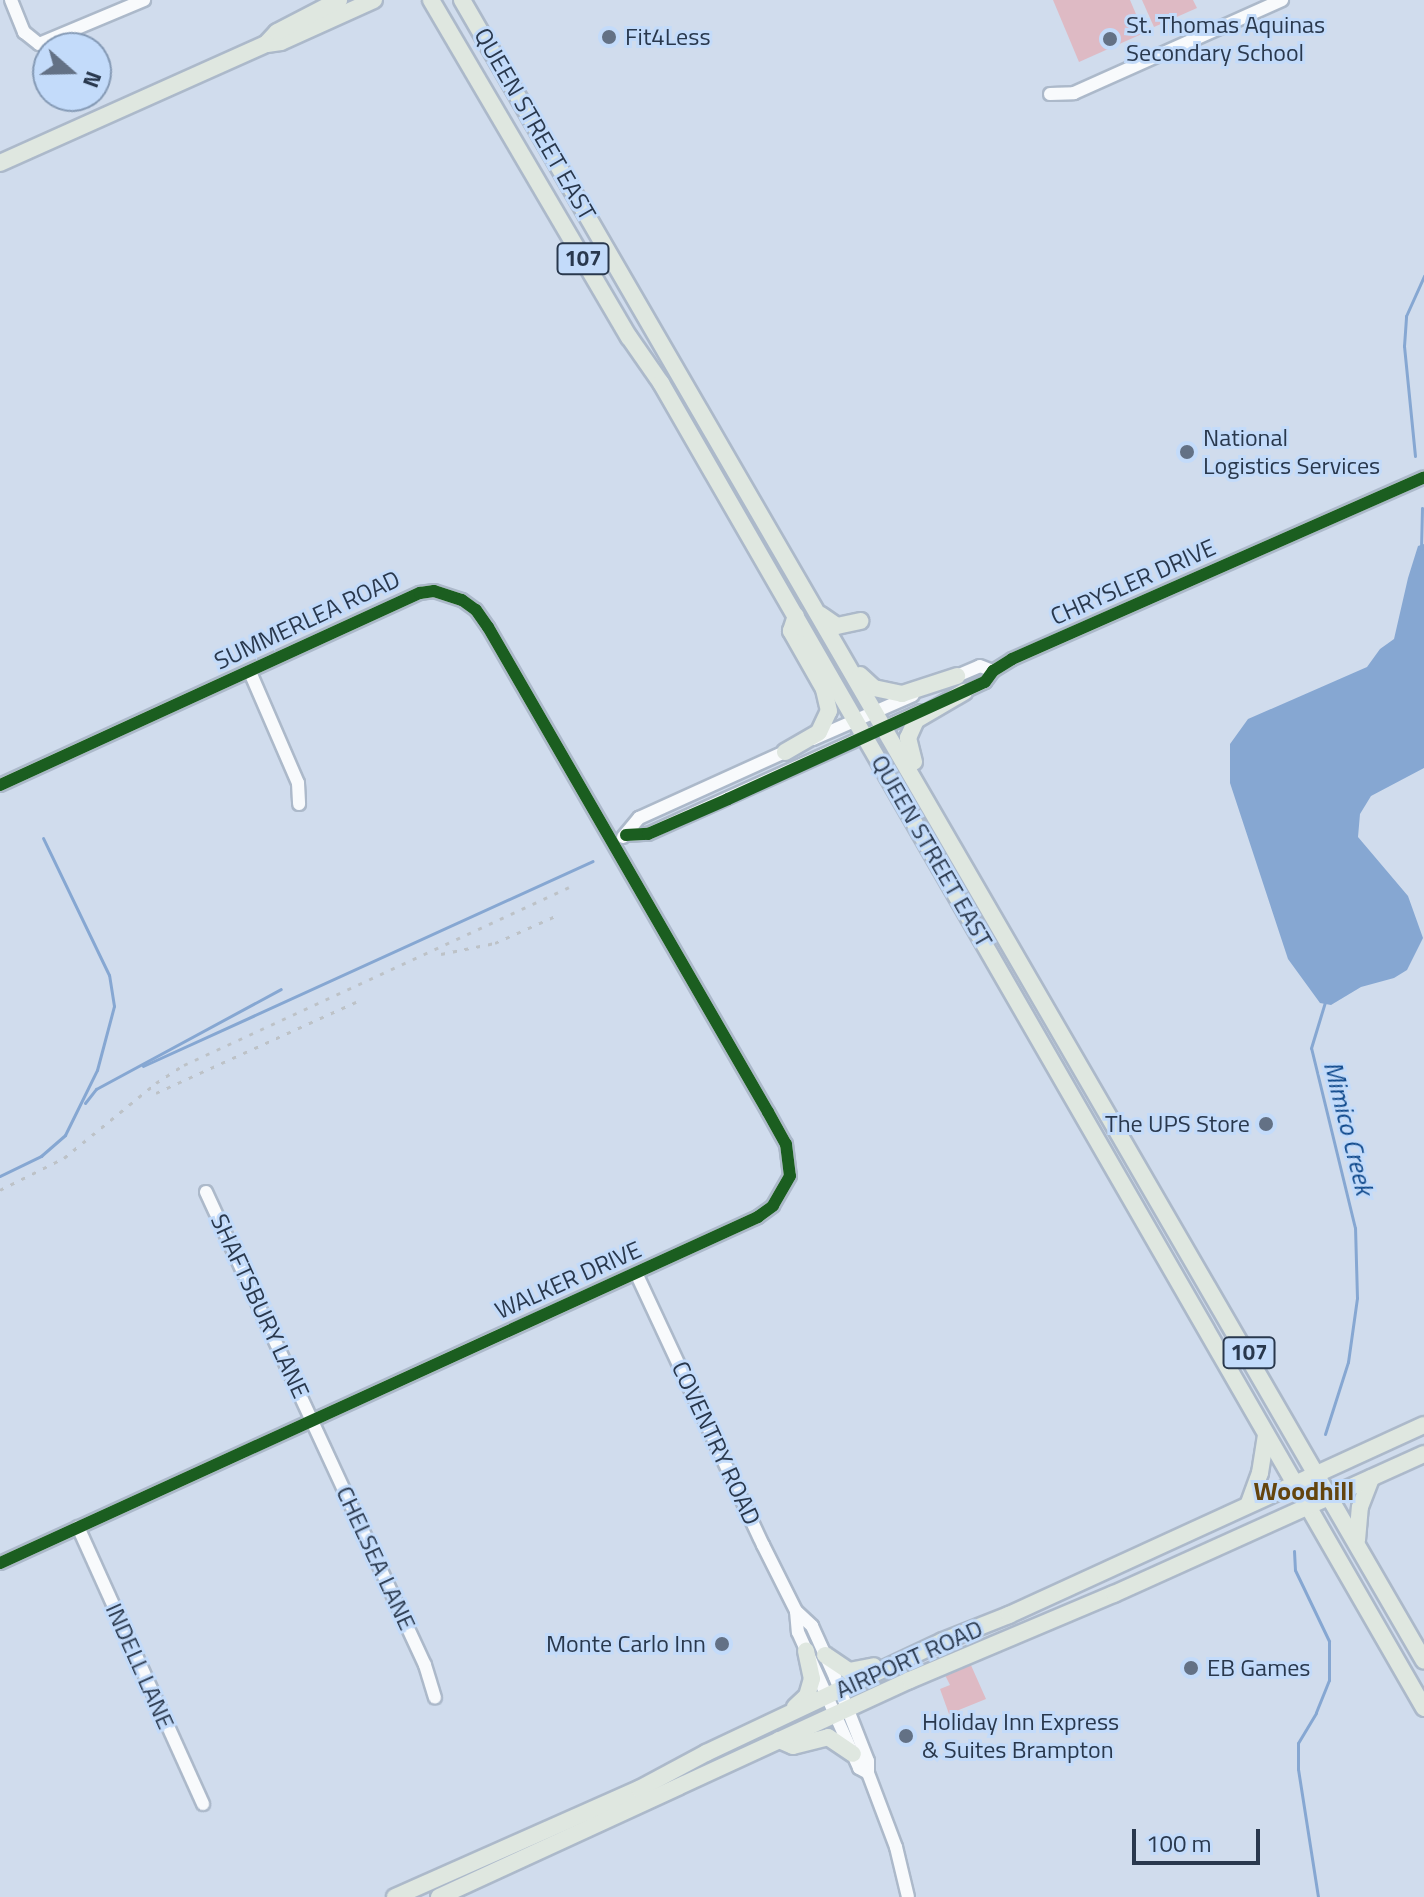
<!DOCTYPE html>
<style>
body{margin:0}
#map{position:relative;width:1424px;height:1897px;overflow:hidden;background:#d0dced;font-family:"Titillium Web",sans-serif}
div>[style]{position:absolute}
.green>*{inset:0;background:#debac4}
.water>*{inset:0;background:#86a7d2}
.stream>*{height:3px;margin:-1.5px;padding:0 1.5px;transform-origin:1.5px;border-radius:1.5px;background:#86a7d2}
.roads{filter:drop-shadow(2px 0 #acb9ca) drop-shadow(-2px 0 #acb9ca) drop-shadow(0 2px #acb9ca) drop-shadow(0 -2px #acb9ca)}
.minor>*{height:12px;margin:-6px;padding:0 6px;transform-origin:6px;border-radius:6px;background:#f8fafc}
.major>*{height:16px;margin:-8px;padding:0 8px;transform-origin:8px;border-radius:8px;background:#dfe7e0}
.rail>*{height:3px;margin-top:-1.5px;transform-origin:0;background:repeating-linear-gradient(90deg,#bdc2c7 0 4px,transparent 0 12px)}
.cycleway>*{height:12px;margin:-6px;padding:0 6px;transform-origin:6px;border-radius:6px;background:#1b5e20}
.dots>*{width:22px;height:22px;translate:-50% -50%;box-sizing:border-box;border:4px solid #c3dbfa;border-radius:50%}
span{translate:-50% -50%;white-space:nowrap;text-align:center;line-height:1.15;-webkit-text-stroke:6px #c3dbfa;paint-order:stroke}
.shield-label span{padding:2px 6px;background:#c3dbfa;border:2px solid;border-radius:6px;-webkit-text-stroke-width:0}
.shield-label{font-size:22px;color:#29384d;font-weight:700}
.poi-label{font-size:24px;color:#29384d}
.left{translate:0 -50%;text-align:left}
.right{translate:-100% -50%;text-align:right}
.street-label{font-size:24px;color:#29384d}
.water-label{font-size:26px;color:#0e488b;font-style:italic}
.neighbourhood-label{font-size:26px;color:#64440d;font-weight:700}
.north{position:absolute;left:32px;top:32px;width:80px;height:80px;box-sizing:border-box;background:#c3dbfa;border:2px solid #859ab5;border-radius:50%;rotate:110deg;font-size:22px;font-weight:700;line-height:32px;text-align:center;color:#29384d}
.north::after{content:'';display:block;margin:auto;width:28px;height:36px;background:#637185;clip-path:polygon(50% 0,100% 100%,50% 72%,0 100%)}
.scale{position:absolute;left:1132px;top:1829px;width:128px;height:36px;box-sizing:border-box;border:4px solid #29384d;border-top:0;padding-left:10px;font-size:24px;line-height:28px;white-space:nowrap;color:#29384d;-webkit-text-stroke:6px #c3dbfa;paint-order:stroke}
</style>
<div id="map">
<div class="green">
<div style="clip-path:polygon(1053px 0,1130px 0,1144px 33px,1079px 62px)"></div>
<div style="clip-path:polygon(1142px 0,1193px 0,1197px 8px,1154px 27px)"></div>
<div style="clip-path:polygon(970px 1663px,986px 1699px,949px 1714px,940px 1689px,950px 1685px,945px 1675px)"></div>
</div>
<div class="water">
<div style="clip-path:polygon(1424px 544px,1424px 768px,1371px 796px,1360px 814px,1358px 837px,1408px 896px,1423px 938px,1407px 970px,1394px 978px,1361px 987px,1331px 1005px,1320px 1003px,1288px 959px,1230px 783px,1230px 744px,1248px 719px,1367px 667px,1380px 649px,1394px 639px,1408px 578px,1418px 546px)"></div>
</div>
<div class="stream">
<div style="left:1415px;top:456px;width:111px;rotate:-95.7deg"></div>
<div style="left:1404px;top:346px;width:30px;rotate:-86deg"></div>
<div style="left:1406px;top:316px;width:44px;rotate:-65.8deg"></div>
<div style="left:1421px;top:549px;width:41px;rotate:-88.6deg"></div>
<div style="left:143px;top:1066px;width:494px;rotate:-24.5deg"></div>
<div style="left:85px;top:1103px;width:18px;rotate:-52deg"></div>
<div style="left:96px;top:1089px;width:210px;rotate:-28.4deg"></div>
<div style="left:0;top:1176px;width:46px;rotate:-26deg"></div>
<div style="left:41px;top:1156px;width:32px;rotate:-41deg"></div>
<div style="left:65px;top:1135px;width:72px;rotate:-63.8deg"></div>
<div style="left:97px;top:1070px;width:66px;rotate:-75.1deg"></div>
<div style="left:114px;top:1006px;width:31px;rotate:-99deg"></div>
<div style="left:109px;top:975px;width:152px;rotate:-115.7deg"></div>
<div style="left:1325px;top:1434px;width:76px;rotate:-72.3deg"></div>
<div style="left:1348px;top:1362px;width:65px;rotate:-82deg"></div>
<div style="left:1357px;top:1298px;width:70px;rotate:-91.6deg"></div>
<div style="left:1355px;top:1228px;width:185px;rotate:-103.7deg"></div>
<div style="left:1311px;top:1048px;width:48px;rotate:-73.1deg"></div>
<div style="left:1294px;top:1551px;width:19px;rotate:87deg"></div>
<div style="left:1295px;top:1570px;width:79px;rotate:64.4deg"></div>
<div style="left:1329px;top:1641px;width:39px;rotate:90deg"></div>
<div style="left:1329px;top:1680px;width:35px;rotate:112deg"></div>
<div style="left:1316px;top:1713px;width:35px;rotate:121deg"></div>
<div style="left:1298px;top:1743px;width:26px;rotate:90deg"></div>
<div style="left:1298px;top:1769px;width:130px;rotate:81.1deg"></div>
</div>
<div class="roads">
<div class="minor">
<div style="left:11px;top:0;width:35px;rotate:68deg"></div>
<div style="left:24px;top:32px;width:19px;rotate:39deg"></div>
<div style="left:39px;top:44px;width:114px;rotate:-22.7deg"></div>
<div style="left:1050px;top:94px;width:24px;rotate:-2deg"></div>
<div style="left:1074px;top:93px;width:228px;rotate:-24.1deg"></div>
<div style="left:250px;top:672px;width:121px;rotate:66.6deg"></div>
<div style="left:298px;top:783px;width:21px;rotate:87deg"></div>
<div style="left:952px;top:678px;width:30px;rotate:-23deg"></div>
<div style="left:980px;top:666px;width:14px;rotate:21deg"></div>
<div style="left:959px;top:694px;width:29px;rotate:-25deg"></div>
<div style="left:985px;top:682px;width:14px;rotate:-54deg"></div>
<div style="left:993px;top:671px;width:22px;rotate:-32deg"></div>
<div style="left:1012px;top:659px;width:450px;rotate:-23.8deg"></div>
<div style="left:813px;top:739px;width:109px;rotate:-23.7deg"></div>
<div style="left:0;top:785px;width:462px;rotate:-24.6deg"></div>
<div style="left:420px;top:593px;width:14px;rotate:-8deg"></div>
<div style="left:434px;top:591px;width:29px;rotate:18deg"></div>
<div style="left:462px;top:600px;width:17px;rotate:36deg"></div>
<div style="left:476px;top:610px;width:21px;rotate:55deg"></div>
<div style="left:488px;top:627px;width:560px;rotate:60deg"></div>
<div style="left:768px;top:1112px;width:37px;rotate:61deg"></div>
<div style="left:786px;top:1144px;width:32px;rotate:83deg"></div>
<div style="left:790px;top:1176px;width:34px;rotate:120deg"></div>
<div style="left:773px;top:1206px;width:19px;rotate:144deg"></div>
<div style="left:758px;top:1217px;width:833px;rotate:155.46deg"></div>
<div style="left:626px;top:835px;width:22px;rotate:-3deg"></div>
<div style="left:648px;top:834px;width:299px;rotate:-24.3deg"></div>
<div style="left:623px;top:837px;width:25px;rotate:-50deg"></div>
<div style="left:639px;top:818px;width:169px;rotate:-24.4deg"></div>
<div style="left:206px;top:1192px;width:521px;rotate:65.16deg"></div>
<div style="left:425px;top:1665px;width:34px;rotate:73deg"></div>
<div style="left:637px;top:1275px;width:298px;rotate:65deg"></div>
<div style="left:763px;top:1545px;width:74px;rotate:63.4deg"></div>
<div style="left:796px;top:1611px;width:22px;rotate:43deg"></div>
<div style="left:812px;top:1626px;width:56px;rotate:65.7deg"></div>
<div style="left:835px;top:1677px;width:90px;rotate:68.6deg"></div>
<div style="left:868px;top:1761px;width:12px;rotate:90deg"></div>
<div style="left:868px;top:1773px;width:79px;rotate:69.3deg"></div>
<div style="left:896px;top:1847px;width:51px;rotate:76.5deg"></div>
<div style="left:78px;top:1527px;width:304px;rotate:65.7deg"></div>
<div style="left:796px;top:1611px;width:21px;rotate:85deg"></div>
<div style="left:798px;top:1632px;width:149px;rotate:65.8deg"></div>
<div style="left:859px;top:1768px;width:10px;rotate:29deg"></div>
</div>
<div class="major">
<div style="left:431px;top:0;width:391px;rotate:59.6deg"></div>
<div style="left:629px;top:337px;width:56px;rotate:55.2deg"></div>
<div style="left:661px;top:383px;width:1529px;rotate:60.06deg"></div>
<div style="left:462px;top:0;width:1919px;rotate:59.92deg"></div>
<div style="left:267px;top:44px;width:14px;rotate:-8deg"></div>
<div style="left:281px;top:42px;width:102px;rotate:-24.3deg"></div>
<div style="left:0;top:163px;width:291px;rotate:-24.1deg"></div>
<div style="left:266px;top:44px;width:16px;rotate:-47deg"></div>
<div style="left:277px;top:32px;width:70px;rotate:-27.3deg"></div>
<div style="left:821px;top:615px;width:19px;rotate:35deg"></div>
<div style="left:837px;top:626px;width:24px;rotate:-12deg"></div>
<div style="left:860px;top:675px;width:19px;rotate:43deg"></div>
<div style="left:874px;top:688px;width:29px;rotate:12deg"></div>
<div style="left:902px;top:694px;width:58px;rotate:-18.1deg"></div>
<div style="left:785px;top:752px;width:39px;rotate:-30deg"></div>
<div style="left:819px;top:732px;width:23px;rotate:-65deg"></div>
<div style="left:829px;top:711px;width:23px;rotate:-103deg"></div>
<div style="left:824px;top:689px;width:67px;rotate:-119.6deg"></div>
<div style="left:791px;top:631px;width:16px;rotate:-72deg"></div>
<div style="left:914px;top:762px;width:25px;rotate:-104deg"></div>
<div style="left:908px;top:738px;width:20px;rotate:-66deg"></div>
<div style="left:916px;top:720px;width:56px;rotate:-30.3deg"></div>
<div style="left:1249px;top:1503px;width:32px;rotate:-70deg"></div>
<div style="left:1260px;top:1473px;width:39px;rotate:-81deg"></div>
<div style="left:1357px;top:1540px;width:33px;rotate:-85deg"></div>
<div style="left:1360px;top:1507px;width:31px;rotate:-69deg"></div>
<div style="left:825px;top:1655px;width:29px;rotate:34deg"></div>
<div style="left:849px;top:1671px;width:25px;rotate:-11deg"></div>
<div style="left:795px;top:1707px;width:16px;rotate:-43deg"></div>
<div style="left:807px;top:1696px;width:18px;rotate:-74deg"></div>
<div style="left:812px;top:1679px;width:29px;rotate:-102deg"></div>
<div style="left:779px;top:1740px;width:15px;rotate:23deg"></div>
<div style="left:793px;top:1746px;width:36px;rotate:-14deg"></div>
<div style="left:828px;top:1737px;width:30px;rotate:34deg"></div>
<div style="left:395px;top:1897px;width:267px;rotate:-23.9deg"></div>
<div style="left:639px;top:1789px;width:76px;rotate:-28.2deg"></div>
<div style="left:706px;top:1753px;width:262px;rotate:-25.3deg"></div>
<div style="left:943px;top:1641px;width:71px;rotate:-21.5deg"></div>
<div style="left:1009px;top:1615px;width:456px;rotate:-24.6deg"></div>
<div style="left:439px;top:1897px;width:519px;rotate:-24.74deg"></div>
<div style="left:910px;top:1680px;width:221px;rotate:-22.9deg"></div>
<div style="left:1114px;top:1594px;width:340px;rotate:-24.3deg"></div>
</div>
</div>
<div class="rail">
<div style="left:441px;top:954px;width:55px;rotate:-11.5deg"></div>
<div style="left:495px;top:943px;width:69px;rotate:-24deg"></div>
<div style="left:156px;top:1093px;width:220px;rotate:-24.5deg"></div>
<div style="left:0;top:1190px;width:72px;rotate:-26.6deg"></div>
<div style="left:64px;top:1158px;width:119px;rotate:-39.2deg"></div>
<div style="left:156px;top:1083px;width:33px;rotate:-33deg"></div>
<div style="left:184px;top:1065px;width:429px;rotate:-24.8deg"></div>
</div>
<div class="cycleway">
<div style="left:0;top:785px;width:462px;rotate:-24.6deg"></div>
<div style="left:420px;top:593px;width:14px;rotate:-8deg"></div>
<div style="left:434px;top:591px;width:29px;rotate:18deg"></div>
<div style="left:462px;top:600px;width:17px;rotate:36deg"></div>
<div style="left:476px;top:610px;width:21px;rotate:55deg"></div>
<div style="left:488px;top:627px;width:560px;rotate:60deg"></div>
<div style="left:768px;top:1112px;width:37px;rotate:61deg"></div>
<div style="left:786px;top:1144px;width:32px;rotate:83deg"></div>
<div style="left:790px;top:1176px;width:34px;rotate:120deg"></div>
<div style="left:773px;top:1206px;width:19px;rotate:144deg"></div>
<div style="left:758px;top:1217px;width:833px;rotate:155.46deg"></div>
<div style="left:626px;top:835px;width:22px;rotate:-3deg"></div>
<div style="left:648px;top:834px;width:87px;rotate:-23.6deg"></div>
<div style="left:728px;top:799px;width:282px;rotate:-24.5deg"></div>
<div style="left:985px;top:682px;width:14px;rotate:-54deg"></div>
<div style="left:993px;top:671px;width:22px;rotate:-32deg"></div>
<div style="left:1012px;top:659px;width:450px;rotate:-23.8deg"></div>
</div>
<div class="dots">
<div style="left:609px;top:37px;background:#637185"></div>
<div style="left:1110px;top:39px;background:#637185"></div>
<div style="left:1187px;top:452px;background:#637185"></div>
<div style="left:1266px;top:1124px;background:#637185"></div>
<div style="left:722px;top:1644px;background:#637185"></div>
<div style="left:1191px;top:1668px;background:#637185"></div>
<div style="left:906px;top:1736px;background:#637185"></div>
</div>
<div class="shield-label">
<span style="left:583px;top:259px">107</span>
<span style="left:1249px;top:1353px">107</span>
</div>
<div class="poi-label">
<span class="left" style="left:1126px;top:39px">St. Thomas Aquinas<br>Secondary School</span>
<span class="left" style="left:625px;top:37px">Fit4Less</span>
<span class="left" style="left:1203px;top:452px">National<br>Logistics Services</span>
<span class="right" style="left:1250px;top:1124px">The UPS Store</span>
<span class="right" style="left:706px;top:1644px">Monte Carlo Inn</span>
<span class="left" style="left:1207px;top:1668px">EB Games</span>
<span class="left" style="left:922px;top:1736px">Holiday Inn Express<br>&amp; Suites Brampton</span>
</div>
<div class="street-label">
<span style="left:535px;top:124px;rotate:60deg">QUEEN STREET EAST</span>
<span style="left:1133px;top:582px;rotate:-24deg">CHRYSLER DRIVE</span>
<span style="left:307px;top:620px;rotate:-25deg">SUMMERLEA ROAD</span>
<span style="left:932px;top:851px;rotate:60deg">QUEEN STREET EAST</span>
<span style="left:568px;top:1280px;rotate:-24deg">WALKER DRIVE</span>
<span style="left:260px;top:1306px;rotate:65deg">SHAFTSBURY LANE</span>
<span style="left:716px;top:1443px;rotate:65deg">COVENTRY ROAD</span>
<span style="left:376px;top:1558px;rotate:65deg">CHELSEA LANE</span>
<span style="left:909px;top:1659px;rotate:-24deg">AIRPORT ROAD</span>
<span style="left:140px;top:1666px;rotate:66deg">INDELL LANE</span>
</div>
<div class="water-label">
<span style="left:1349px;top:1128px;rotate:76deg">Mimico Creek</span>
</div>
<div class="neighbourhood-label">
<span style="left:1304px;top:1491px">Woodhill</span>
</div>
<div class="north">N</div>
<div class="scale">100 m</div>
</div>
